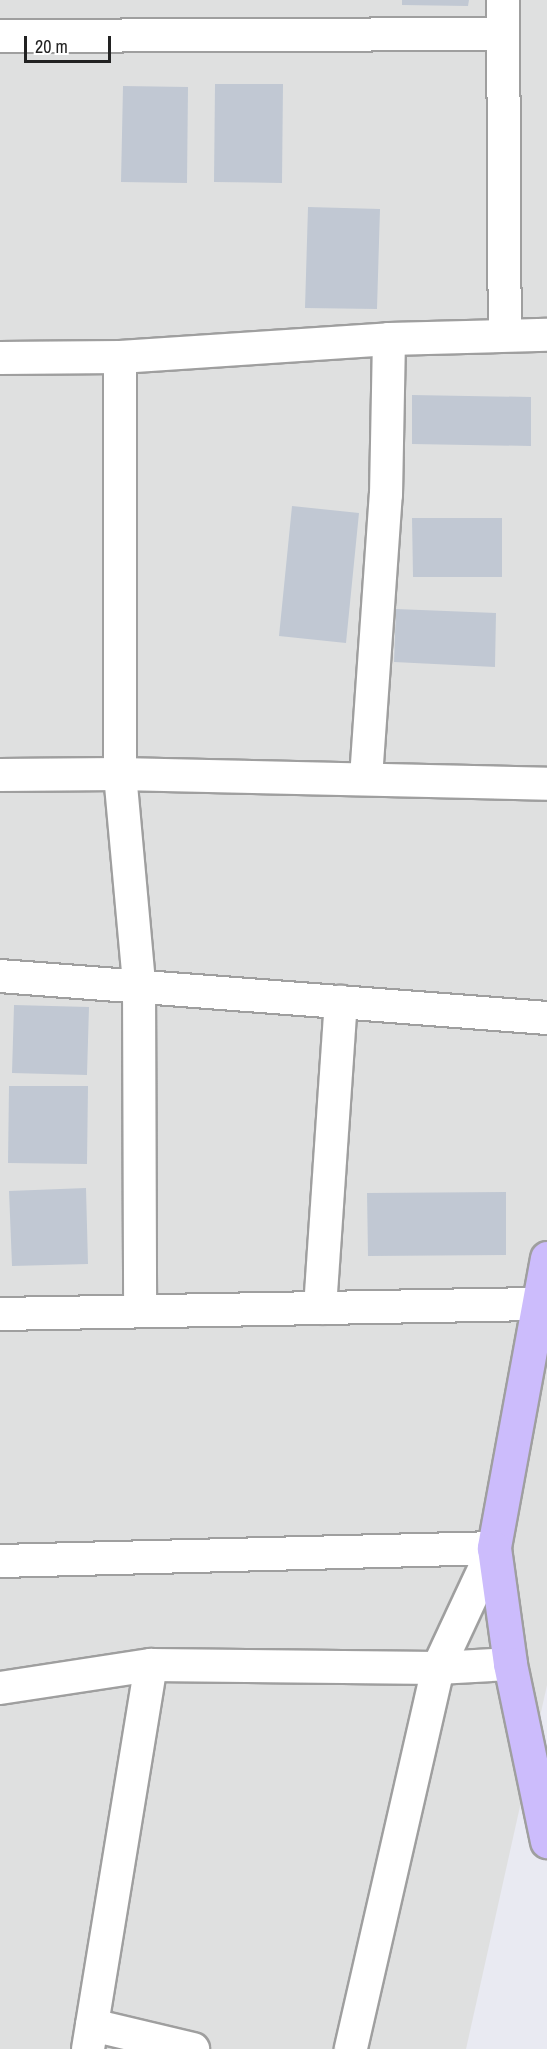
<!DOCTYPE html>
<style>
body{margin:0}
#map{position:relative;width:547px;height:2049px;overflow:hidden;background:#e9eaf2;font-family:"Archivo Narrow",sans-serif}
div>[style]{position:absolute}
.residential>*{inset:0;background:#dfe0e0}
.building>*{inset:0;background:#c1c8d3}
.roads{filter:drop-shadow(2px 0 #9f9f9f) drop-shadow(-2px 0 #9f9f9f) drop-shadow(0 2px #9f9f9f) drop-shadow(0 -2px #9f9f9f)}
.street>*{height:32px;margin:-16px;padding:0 16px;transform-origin:16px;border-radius:16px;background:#fff}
.secondary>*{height:33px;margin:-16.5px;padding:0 16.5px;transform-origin:16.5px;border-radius:16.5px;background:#ccbcfc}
span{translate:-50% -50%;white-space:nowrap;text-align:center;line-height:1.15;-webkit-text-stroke:5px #fff;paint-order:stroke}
.scale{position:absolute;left:24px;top:36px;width:87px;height:27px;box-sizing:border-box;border:3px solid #222;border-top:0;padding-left:8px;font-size:18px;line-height:21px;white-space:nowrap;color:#222;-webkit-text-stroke:4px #fff;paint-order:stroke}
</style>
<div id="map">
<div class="residential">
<div style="clip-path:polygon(0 0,547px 0,547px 1685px,466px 2049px,0 2049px)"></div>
</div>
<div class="building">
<div style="clip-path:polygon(402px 0,469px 0,468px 6px,402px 5px)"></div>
<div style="clip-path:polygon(215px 84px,283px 84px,282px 183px,214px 182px)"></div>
<div style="clip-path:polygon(123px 86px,188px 87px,187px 183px,121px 182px)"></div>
<div style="clip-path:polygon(308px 207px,380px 209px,377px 309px,305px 308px)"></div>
<div style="clip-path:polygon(412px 395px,531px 397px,531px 446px,412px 444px)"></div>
<div style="clip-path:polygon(292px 506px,359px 513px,346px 643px,279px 636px)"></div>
<div style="clip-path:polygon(412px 518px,502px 518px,502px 577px,413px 577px)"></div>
<div style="clip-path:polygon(396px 609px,496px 613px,495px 667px,394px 662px)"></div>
<div style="clip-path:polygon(14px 1005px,89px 1007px,87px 1075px,12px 1073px)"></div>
<div style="clip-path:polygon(9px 1086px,88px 1086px,87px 1164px,8px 1163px)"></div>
<div style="clip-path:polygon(86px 1188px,88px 1264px,12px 1266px,9px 1191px)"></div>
<div style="clip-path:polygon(506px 1192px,506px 1255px,368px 1256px,367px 1193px)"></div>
</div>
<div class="roads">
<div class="street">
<div style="left:503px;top:0;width:335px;rotate:89.7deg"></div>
<div style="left:0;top:36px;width:501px;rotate:-0.23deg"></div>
<div style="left:120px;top:357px;width:417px;rotate:90deg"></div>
<div style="left:120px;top:774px;width:211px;rotate:84.8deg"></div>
<div style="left:139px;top:984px;width:327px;rotate:89.8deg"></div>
<div style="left:0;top:358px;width:120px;rotate:-0.5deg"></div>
<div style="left:120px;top:357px;width:270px;rotate:-3.8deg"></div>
<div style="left:389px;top:339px;width:158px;rotate:-1.5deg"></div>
<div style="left:0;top:775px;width:120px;rotate:-0.5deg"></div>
<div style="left:120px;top:774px;width:427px;rotate:1.3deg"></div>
<div style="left:366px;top:778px;width:284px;rotate:-86deg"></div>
<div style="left:386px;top:495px;width:156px;rotate:-88.9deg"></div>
<div style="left:0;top:976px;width:549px;rotate:4.39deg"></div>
<div style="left:320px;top:1308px;width:307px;rotate:-86.1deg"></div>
<div style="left:0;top:1314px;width:536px;rotate:-1.07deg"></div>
<div style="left:0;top:1561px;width:494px;rotate:-1.5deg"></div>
<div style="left:494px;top:1548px;width:132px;rotate:115deg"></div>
<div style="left:438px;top:1668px;width:391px;rotate:102.9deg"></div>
<div style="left:0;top:1688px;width:153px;rotate:-8.7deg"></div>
<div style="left:151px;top:1665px;width:287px;rotate:0.6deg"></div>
<div style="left:438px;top:1668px;width:72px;rotate:-3.2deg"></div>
<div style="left:92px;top:2025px;width:104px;rotate:13.4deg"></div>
<div style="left:88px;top:2049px;width:389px;rotate:-80.7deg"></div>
</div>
<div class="secondary">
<div style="left:547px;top:1258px;width:295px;rotate:100.4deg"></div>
<div style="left:494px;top:1548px;width:117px;rotate:82.1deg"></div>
<div style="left:510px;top:1664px;width:181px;rotate:78.2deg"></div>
</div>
</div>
<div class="scale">20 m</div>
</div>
